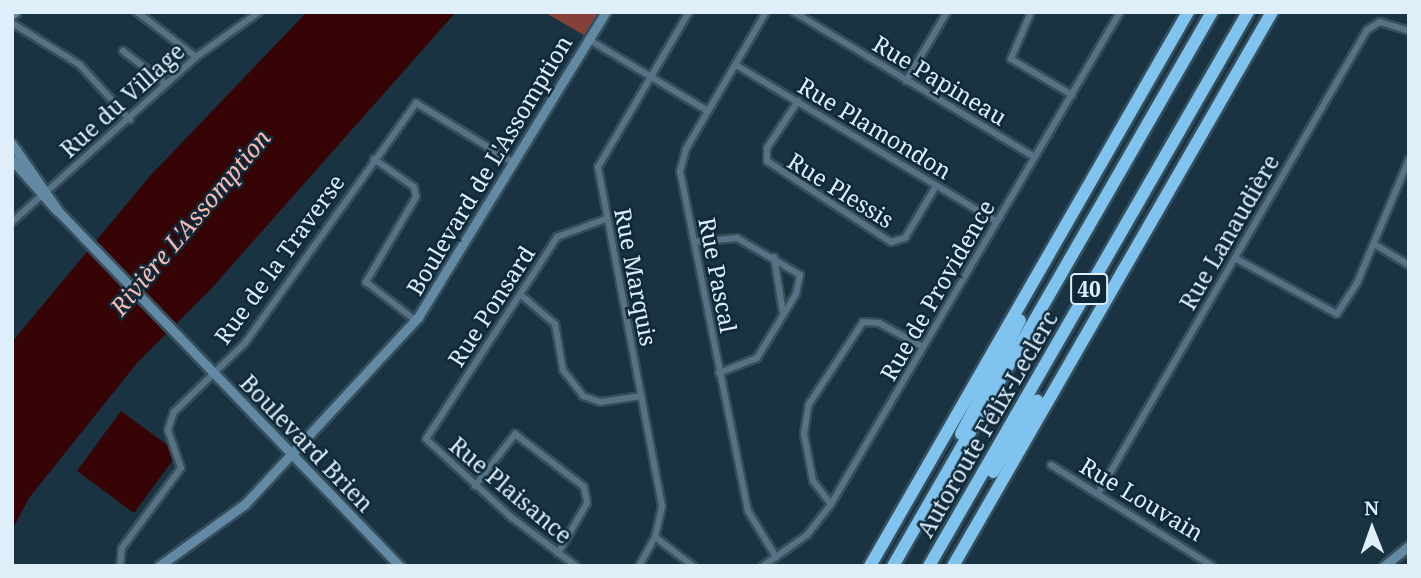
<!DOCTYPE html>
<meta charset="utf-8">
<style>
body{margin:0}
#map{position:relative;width:1421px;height:578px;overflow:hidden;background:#193343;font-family:"Noto Serif",serif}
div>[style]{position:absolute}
.green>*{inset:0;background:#854039}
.water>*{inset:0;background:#360404}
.roads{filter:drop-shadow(2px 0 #364e5b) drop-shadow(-2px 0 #364e5b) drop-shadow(0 2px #364e5b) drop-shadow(0 -2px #364e5b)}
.street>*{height:6px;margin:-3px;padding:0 3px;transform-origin:3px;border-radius:3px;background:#567284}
.secondary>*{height:9px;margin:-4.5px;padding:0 4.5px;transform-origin:4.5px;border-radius:4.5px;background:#628aa4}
.highway>*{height:12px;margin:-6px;padding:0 6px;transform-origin:6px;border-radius:6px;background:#7fc3ee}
span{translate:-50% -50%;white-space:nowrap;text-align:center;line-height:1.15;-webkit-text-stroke:5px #0f2939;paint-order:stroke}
.shield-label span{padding:2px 5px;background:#0f2939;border:2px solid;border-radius:5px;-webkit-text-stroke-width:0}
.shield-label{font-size:21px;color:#dfeff9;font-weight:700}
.street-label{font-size:23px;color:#dfeff9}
.water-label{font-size:24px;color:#fab9b0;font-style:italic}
.frame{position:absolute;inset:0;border:14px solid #dfeff9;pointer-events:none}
.north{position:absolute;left:1337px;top:494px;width:70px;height:70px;-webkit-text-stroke:5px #0f2939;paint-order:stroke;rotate:359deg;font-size:19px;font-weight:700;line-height:28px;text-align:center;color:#dfeff9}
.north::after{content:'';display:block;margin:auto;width:24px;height:32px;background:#dfeff9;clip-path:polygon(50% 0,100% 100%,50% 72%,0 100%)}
</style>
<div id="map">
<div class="green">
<div style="clip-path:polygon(544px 12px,607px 12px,589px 38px)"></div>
</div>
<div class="water">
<div style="clip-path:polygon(307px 12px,456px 12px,210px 290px,137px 363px,29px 498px,12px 530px,12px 342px,150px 176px)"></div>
<div style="clip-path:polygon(121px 411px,178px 453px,134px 513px,77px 471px)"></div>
</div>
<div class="roads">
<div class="street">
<div style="left:137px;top:12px;width:74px;rotate:37.3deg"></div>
<div style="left:766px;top:12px;width:159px;rotate:120.3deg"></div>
<div style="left:686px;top:149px;width:23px;rotate:105deg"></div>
<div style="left:680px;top:171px;width:347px;rotate:78.7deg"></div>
<div style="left:748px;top:511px;width:54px;rotate:58.7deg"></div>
<div style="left:794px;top:12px;width:279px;rotate:31.1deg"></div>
<div style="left:1031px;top:12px;width:51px;rotate:113.1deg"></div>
<div style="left:1011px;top:59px;width:71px;rotate:30.5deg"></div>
<div style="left:12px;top:23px;width:80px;rotate:31.7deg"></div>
<div style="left:80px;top:65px;width:74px;rotate:47.7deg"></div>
<div style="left:588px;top:39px;width:140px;rotate:31deg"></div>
<div style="left:123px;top:51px;width:54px;rotate:37.5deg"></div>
<div style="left:736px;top:65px;width:303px;rotate:31deg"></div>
<div style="left:906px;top:81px;width:80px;rotate:-59.3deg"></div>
<div style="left:798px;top:101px;width:56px;rotate:123.4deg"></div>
<div style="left:767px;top:148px;width:13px;rotate:90deg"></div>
<div style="left:767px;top:161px;width:148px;rotate:33.2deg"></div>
<div style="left:891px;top:242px;width:15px;rotate:-16deg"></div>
<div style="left:905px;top:238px;width:61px;rotate:-59.2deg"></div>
<div style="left:374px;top:159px;width:49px;rotate:35deg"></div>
<div style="left:414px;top:187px;width:10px;rotate:79deg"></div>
<div style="left:416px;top:197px;width:99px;rotate:120.5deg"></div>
<div style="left:366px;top:282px;width:62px;rotate:37.8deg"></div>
<div style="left:45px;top:193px;width:203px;rotate:-42deg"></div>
<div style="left:196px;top:57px;width:77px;rotate:-35.5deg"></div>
<div style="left:12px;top:222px;width:36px;rotate:-42deg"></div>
<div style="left:695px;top:242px;width:42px;rotate:-5.4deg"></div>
<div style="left:737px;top:238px;width:73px;rotate:30.4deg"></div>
<div style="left:800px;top:275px;width:19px;rotate:102deg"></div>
<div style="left:796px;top:294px;width:75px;rotate:121.4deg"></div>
<div style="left:757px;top:358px;width:41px;rotate:158.5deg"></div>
<div style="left:1374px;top:244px;width:41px;rotate:31deg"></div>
<div style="left:774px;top:257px;width:57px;rotate:80.9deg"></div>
<div style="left:1235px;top:258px;width:116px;rotate:28.8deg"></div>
<div style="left:1337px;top:314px;width:37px;rotate:-57deg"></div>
<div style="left:1357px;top:283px;width:134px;rotate:-67.2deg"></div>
<div style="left:521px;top:295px;width:45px;rotate:40.5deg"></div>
<div style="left:555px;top:324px;width:47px;rotate:80.1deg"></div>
<div style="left:563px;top:370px;width:33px;rotate:52deg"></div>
<div style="left:583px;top:396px;width:18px;rotate:19deg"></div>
<div style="left:600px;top:402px;width:42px;rotate:-8.1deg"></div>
<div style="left:1051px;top:465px;width:190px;rotate:32.1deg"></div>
<div style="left:475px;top:486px;width:66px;rotate:-52.4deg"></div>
<div style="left:515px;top:434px;width:87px;rotate:37.5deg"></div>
<div style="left:584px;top:487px;width:16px;rotate:79deg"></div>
<div style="left:587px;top:503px;width:58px;rotate:120.1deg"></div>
<div style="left:1099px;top:492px;width:534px;rotate:-59.88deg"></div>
<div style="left:1367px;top:30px;width:15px;rotate:-32deg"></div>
<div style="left:1380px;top:22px;width:30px;rotate:17deg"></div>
<div style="left:831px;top:504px;width:29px;rotate:-128deg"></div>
<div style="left:813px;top:481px;width:48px;rotate:-100.8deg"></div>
<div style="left:804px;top:434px;width:30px;rotate:-81deg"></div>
<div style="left:809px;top:404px;width:98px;rotate:-56.6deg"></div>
<div style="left:863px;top:322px;width:16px;rotate:4deg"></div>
<div style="left:879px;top:323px;width:50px;rotate:28.6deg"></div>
<div style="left:655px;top:537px;width:48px;rotate:37.3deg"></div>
<div style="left:120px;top:566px;width:18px;rotate:-84deg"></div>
<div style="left:122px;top:548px;width:99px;rotate:-53.6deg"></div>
<div style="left:181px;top:468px;width:40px;rotate:-108.9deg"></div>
<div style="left:168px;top:430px;width:19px;rotate:-72deg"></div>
<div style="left:174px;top:412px;width:99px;rotate:-44.2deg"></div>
<div style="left:245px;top:343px;width:295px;rotate:-54.5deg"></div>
<div style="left:416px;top:103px;width:115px;rotate:31.5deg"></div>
<div style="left:576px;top:566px;width:81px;rotate:-143deg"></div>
<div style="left:511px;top:517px;width:115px;rotate:-137.5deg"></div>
<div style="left:426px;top:439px;width:241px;rotate:-57deg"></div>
<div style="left:557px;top:237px;width:52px;rotate:-20.2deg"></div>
<div style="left:639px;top:566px;width:33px;rotate:-61deg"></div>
<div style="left:655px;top:537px;width:32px;rotate:-77deg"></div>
<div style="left:662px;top:506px;width:345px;rotate:-100.7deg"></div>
<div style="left:598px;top:167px;width:180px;rotate:-59.6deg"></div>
<div style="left:763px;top:566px;width:54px;rotate:-35.2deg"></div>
<div style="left:807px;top:535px;width:39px;rotate:-52deg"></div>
<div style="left:831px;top:504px;width:571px;rotate:-59.57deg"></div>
</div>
<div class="secondary">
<div style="left:12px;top:14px;width:4px;rotate:-34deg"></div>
<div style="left:12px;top:144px;width:83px;rotate:55.3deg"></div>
<div style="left:59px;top:212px;width:492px;rotate:46.1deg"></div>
<div style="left:12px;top:160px;width:68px;rotate:48.6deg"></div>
<div style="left:159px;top:566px;width:106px;rotate:-35.8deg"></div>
<div style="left:245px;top:504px;width:255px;rotate:-47.2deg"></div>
<div style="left:418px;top:317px;width:358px;rotate:-58.4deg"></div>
<div style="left:1384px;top:566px;width:32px;rotate:-39deg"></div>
</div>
<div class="highway">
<div style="left:961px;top:434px;width:128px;rotate:-62.6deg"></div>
<div style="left:993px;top:472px;width:84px;rotate:-58.2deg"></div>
<div style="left:870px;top:566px;width:639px;rotate:-60.14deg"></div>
<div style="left:893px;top:566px;width:639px;rotate:-60.07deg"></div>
<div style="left:929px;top:566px;width:639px;rotate:-60.07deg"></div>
<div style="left:953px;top:566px;width:639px;rotate:-60.07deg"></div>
</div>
</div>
<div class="shield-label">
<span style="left:1089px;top:289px">40</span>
</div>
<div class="street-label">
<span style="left:940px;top:80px;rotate:31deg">Rue Papineau</span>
<span style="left:122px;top:100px;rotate:-42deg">Rue du Village</span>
<span style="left:875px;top:128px;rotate:31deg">Rue Plamondon</span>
<span style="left:489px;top:165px;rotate:-59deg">Boulevard de L'Assomption</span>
<span style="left:841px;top:190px;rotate:32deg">Rue Plessis</span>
<span style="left:1229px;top:232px;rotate:-60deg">Rue Lanaudière</span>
<span style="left:279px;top:259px;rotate:-54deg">Rue de la Traverse</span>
<span style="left:718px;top:275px;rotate:79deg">Rue Pascal</span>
<span style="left:636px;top:277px;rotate:79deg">Rue Marquis</span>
<span style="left:937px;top:290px;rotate:-60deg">Rue de Providence</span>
<span style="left:491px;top:306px;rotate:-57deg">Rue Ponsard</span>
<span style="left:987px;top:424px;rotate:-60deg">Autoroute Félix-Leclerc</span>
<span style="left:307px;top:443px;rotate:46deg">Boulevard Brien</span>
<span style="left:511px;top:490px;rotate:40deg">Rue Plaisance</span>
<span style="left:1142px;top:499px;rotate:31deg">Rue Louvain</span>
</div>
<div class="water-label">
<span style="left:190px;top:222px;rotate:-50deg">Rivière L'Assomption</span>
</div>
<div class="frame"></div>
<div class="north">N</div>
</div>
